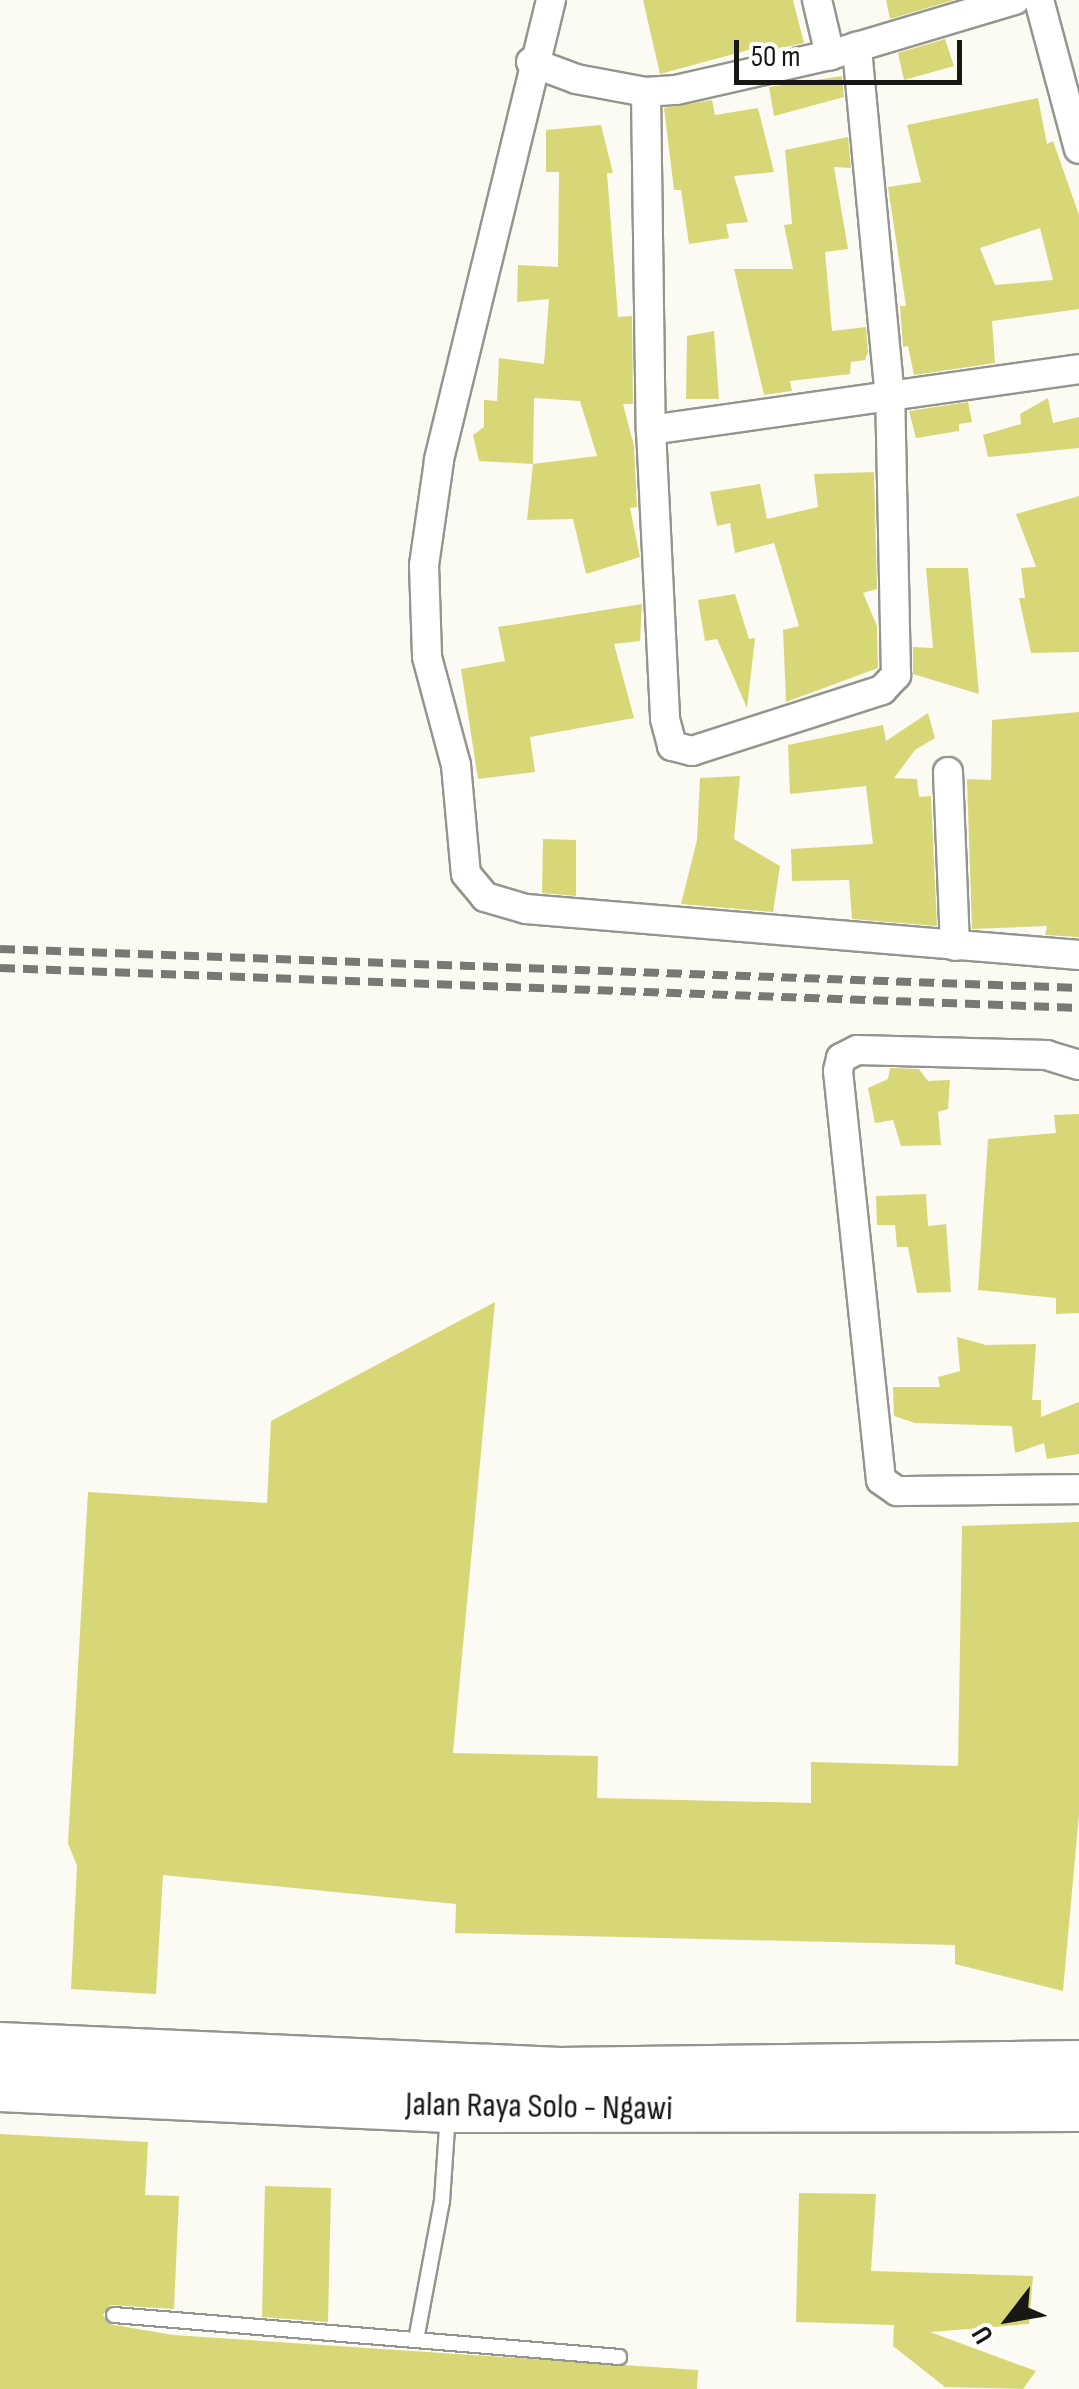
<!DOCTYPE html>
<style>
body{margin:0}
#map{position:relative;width:1079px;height:2389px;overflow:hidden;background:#fbfbf4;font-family:"Sofia Sans Condensed",sans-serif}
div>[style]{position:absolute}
.building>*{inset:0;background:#d7d777}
.roads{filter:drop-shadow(2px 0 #95958f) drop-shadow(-2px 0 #95958f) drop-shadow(0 2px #95958f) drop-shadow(0 -2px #95958f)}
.lane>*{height:14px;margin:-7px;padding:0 7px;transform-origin:7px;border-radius:7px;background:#fff}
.street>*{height:28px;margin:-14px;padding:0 14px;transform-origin:14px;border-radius:14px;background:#fff}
.highway>*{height:50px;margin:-25px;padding:0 25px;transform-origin:25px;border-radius:25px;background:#fff}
.rail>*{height:8px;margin-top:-4px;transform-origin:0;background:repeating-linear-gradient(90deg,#787974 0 15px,transparent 0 23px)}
span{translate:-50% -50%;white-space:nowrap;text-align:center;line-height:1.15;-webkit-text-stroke:9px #fffffe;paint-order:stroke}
.street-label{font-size:35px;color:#171815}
.north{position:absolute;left:959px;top:2269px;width:100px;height:100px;-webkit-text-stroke:8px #fffffe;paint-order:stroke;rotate:239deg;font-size:28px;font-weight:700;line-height:40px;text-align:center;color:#171815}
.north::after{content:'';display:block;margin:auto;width:35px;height:45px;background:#171815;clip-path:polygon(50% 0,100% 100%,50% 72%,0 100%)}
.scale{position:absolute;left:734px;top:40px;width:228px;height:45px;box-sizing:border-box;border:5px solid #171815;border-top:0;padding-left:12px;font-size:30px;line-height:35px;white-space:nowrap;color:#171815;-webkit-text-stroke:8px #fffffe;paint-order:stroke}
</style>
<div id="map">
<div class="building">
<div style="clip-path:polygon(643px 0,793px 0,804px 43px,764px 52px,763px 46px,660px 74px)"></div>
<div style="clip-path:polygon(886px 0,954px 0,890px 19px)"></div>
<div style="clip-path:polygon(945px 39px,954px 66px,904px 80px,898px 53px)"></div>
<div style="clip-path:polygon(842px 76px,844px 97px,774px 116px,769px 87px)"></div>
<div style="clip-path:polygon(evenodd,1038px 98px,1047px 144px,1053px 141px,1079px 215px,1079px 309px,992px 321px,995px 363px,914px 375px,908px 346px,903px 347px,900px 306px,906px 306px,888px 187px,921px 182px,907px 125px,1038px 98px,1040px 228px,1053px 280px,995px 285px,980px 248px,1040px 228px)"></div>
<div style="clip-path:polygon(712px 100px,715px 115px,758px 108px,774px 172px,734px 176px,748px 222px,726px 224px,729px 238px,689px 244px,681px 190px,674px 190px,664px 108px)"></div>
<div style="clip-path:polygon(evenodd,601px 125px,613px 173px,607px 173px,618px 317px,632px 316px,633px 404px,623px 404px,634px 446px,637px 507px,630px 508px,640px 557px,586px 574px,573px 519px,527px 520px,533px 464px,479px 461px,473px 435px,484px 427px,484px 400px,497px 401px,499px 358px,544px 364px,549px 299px,517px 302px,518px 265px,558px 267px,559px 172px,546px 172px,546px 130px,601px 125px,534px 398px,580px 401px,597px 456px,533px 464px,534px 398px)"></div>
<div style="clip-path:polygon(848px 137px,851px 168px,834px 167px,848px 249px,825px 252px,832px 331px,866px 327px,868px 352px,865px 360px,851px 362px,850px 374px,790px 381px,792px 391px,764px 395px,734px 269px,793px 269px,784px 225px,792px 224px,785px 150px)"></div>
<div style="clip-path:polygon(714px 331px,719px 399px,686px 399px,687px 336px)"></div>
<div style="clip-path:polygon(1048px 398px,1053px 423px,1079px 417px,1079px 448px,988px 457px,983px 435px,1021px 424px,1020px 414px)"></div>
<div style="clip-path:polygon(968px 402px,972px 422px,959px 424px,959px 431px,916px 438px,909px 411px)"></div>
<div style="clip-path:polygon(874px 472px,877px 589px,863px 593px,877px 626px,878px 668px,786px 702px,783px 630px,799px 626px,774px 543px,735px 553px,730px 523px,717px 526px,710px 492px,760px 484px,767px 519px,818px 507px,814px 474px)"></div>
<div style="clip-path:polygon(1079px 496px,1079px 652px,1031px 653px,1019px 598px,1025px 598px,1021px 568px,1036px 567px,1016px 514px)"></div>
<div style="clip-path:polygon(926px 568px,968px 568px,979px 694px,913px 674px,913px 647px,933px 648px)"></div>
<div style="clip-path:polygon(735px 594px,749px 639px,755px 638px,747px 708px,717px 639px,705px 641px,698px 600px)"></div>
<div style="clip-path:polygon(642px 604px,640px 641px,614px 644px,634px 718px,530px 737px,535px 772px,478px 779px,461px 669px,505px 661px,498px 627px)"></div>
<div style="clip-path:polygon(1079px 712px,1079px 937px,1045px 935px,1047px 926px,972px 929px,967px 779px,991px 780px,992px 720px)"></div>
<div style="clip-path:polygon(928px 713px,935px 738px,915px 750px,894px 778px,917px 779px,919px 797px,931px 796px,937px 926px,852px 919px,849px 880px,792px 881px,791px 849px,873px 844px,866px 786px,790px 794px,788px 745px,883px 725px,886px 741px)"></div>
<div style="clip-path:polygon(740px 776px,734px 839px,780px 866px,773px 912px,681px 904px,697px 840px,700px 778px)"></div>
<div style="clip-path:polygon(543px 839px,576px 840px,576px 896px,542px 893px)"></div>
<div style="clip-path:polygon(890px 1068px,919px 1069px,928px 1081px,950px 1080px,948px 1109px,938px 1112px,941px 1145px,901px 1146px,893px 1120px,875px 1123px,868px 1088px,888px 1079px)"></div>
<div style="clip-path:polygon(1079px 1114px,1079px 1313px,1056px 1314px,1056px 1298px,978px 1290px,988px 1139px,1056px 1133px,1054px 1115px)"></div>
<div style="clip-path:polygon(926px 1194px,928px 1226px,946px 1224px,951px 1292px,917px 1293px,908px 1247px,897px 1247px,895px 1225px,877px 1225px,876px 1196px)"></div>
<div style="clip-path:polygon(495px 1302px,453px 1753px,598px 1756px,597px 1798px,811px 1803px,811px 1762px,958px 1766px,962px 1526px,1079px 1522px,1079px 1814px,1063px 1991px,955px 1964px,955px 1945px,455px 1933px,456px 1904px,163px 1875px,156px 1994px,71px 1989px,77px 1866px,68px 1843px,88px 1492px,267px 1503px,271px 1421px)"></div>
<div style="clip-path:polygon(957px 1337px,986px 1345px,1036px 1344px,1032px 1400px,1041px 1400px,1041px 1417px,1079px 1402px,1079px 1454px,1047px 1459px,1044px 1443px,1015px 1453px,1012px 1426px,915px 1423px,894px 1416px,893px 1387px,940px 1387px,938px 1377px,960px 1371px)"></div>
<div style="clip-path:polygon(0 2134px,148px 2142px,145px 2195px,179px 2196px,174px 2309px,110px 2305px,103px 2315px,109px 2324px,173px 2335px,698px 2370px,697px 2389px,0 2389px)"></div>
<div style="clip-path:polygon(265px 2186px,331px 2188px,328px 2322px,262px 2317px)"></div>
<div style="clip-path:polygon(799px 2193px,876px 2194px,871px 2271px,1033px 2276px,1029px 2324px,930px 2332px,1036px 2371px,1023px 2389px,945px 2387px,893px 2346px,894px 2325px,796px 2322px)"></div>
</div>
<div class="roads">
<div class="lane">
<div style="left:114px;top:2315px;width:507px;rotate:4.75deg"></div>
<div style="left:416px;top:2340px;width:141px;rotate:-79.4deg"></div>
<div style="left:442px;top:2201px;width:88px;rotate:-86.1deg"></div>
</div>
<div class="street">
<div style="left:551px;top:0;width:474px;rotate:103.7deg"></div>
<div style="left:439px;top:461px;width:105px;rotate:98.2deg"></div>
<div style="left:424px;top:565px;width:92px;rotate:88.1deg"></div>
<div style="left:427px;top:657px;width:112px;rotate:75deg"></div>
<div style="left:456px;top:765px;width:109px;rotate:84.8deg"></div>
<div style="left:466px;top:874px;width:30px;rotate:50deg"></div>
<div style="left:485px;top:897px;width:43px;rotate:16.3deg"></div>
<div style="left:526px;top:909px;width:555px;rotate:4.76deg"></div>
<div style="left:817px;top:0;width:57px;rotate:76.7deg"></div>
<div style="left:1039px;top:0;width:154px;rotate:75deg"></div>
<div style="left:531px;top:62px;width:48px;rotate:20.7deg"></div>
<div style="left:576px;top:79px;width:71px;rotate:10.5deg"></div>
<div style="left:646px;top:92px;width:30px;rotate:-4deg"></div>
<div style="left:676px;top:90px;width:158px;rotate:-12.8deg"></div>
<div style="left:830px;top:55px;width:193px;rotate:-16.6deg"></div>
<div style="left:646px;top:92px;width:338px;rotate:89.2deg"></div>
<div style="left:651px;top:430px;width:289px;rotate:87.2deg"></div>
<div style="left:665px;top:719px;width:28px;rotate:75deg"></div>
<div style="left:672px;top:746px;width:21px;rotate:14deg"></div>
<div style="left:692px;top:751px;width:200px;rotate:-17.8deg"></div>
<div style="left:882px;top:690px;width:21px;rotate:-47deg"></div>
<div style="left:896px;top:675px;width:277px;rotate:-91.2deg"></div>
<div style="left:890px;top:398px;width:353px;rotate:-95.4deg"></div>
<div style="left:651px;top:430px;width:432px;rotate:-8.1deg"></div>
<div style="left:948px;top:772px;width:174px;rotate:87.7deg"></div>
<div style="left:1079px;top:1065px;width:34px;rotate:-163deg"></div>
<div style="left:1047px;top:1055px;width:190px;rotate:-178.5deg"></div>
<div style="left:857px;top:1050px;width:18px;rotate:153deg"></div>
<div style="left:841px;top:1058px;width:13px;rotate:103deg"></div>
<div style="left:838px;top:1071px;width:411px;rotate:84deg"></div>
<div style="left:881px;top:1480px;width:19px;rotate:35deg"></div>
<div style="left:897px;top:1491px;width:182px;rotate:-0.6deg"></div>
</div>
<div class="highway">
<div style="left:0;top:2048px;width:560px;rotate:2.56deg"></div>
<div style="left:559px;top:2073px;width:520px;rotate:-0.77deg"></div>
<div style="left:0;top:2086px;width:449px;rotate:2.7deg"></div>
<div style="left:449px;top:2107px;width:630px;rotate:-0.09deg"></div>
</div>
</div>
<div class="rail">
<div style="left:0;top:949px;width:1080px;rotate:2.07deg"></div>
<div style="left:0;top:968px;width:1080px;rotate:2.12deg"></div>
</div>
<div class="street-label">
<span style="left:539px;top:2107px;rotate:1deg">Jalan Raya Solo - Ngawi</span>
</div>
<div class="north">U</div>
<div class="scale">50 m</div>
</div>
